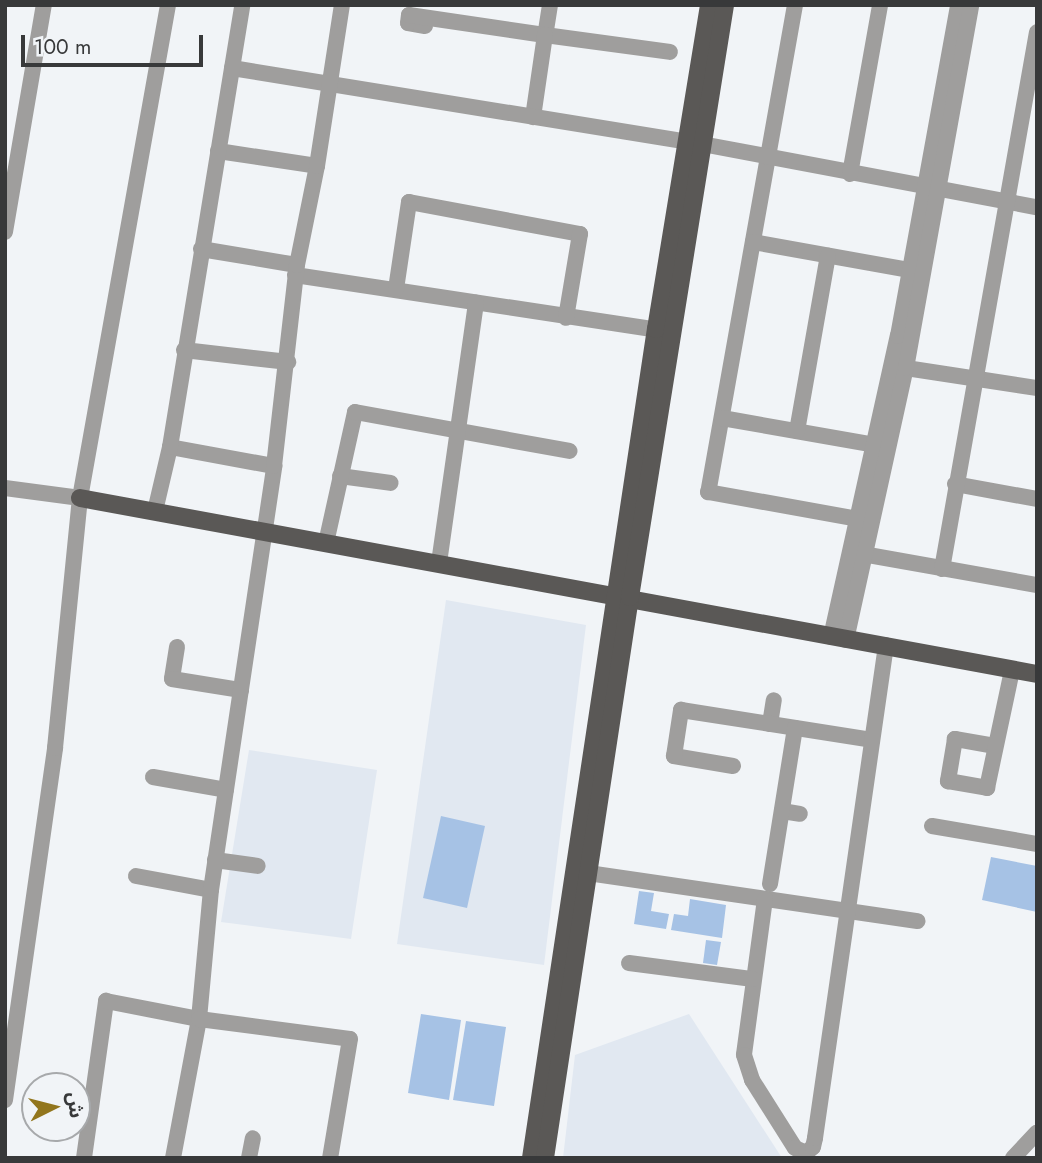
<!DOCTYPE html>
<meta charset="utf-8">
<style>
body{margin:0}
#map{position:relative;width:1042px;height:1163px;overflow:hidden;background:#f1f4f7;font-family:Jost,"Noto Sans Arabic",sans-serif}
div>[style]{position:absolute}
.built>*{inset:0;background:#e1e8f1}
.green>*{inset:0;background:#a6c2e5}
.minor>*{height:16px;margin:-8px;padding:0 8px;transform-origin:8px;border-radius:8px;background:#9f9e9d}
.major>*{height:18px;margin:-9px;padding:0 9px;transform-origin:9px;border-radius:9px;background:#5a5856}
span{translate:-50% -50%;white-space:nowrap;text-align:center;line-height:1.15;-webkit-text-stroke:6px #f1f4f7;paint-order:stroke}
.frame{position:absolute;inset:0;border:7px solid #38393a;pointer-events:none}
.north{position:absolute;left:21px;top:1072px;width:70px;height:70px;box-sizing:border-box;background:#f1f4f7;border:2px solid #a7a9ab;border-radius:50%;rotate:84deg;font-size:19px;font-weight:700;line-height:28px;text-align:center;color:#38393a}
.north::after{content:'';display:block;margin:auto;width:24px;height:32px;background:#92761d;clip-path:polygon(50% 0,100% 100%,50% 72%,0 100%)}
.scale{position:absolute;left:21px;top:35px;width:182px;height:32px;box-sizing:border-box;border:4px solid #38393a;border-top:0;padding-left:9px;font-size:21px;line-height:24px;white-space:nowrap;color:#38393a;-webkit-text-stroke:5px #f1f4f7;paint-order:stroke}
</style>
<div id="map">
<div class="built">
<div style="clip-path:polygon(446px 600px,586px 625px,544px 965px,397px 944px)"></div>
<div style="clip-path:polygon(249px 750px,377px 770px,351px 939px,221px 922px)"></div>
<div style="clip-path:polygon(689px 1014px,782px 1158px,563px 1158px,575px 1055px)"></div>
</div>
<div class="green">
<div style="clip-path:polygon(441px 816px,485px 826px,467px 908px,423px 898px)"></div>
<div style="clip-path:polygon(991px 857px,1037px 866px,1037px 912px,982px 900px)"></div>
<div style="clip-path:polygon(639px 891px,654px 893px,651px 911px,669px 914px,666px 929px,634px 924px)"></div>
<div style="clip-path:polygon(690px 899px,726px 905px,722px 938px,671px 930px,674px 914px,688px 916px)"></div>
<div style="clip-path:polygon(706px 940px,721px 942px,717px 965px,703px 963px)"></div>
<div style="clip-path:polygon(421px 1014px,461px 1020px,449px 1100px,408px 1093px)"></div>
<div style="clip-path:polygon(466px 1021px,506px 1027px,494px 1106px,453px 1100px)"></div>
</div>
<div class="minor">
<div style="left:550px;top:5px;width:30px;rotate:99deg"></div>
<div style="left:545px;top:35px;width:126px;rotate:7.7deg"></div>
<div style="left:795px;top:5px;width:495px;rotate:100.1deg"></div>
<div style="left:708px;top:492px;width:152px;rotate:10.2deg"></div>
<div style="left:425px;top:26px;width:17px;rotate:-170deg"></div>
<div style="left:408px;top:23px;width:8px;rotate:-83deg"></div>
<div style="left:409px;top:15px;width:137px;rotate:8.4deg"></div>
<div style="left:545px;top:35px;width:83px;rotate:98.3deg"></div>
<div style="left:232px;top:68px;width:476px;rotate:9.2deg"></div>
<div style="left:702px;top:144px;width:341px;rotate:10.7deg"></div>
<div style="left:218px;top:151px;width:100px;rotate:8.6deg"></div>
<div style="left:850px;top:174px;width:172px;rotate:-79.9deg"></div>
<div style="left:5px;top:232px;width:230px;rotate:-80.3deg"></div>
<div style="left:753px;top:242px;width:158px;rotate:10.2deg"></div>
<div style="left:201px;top:249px;width:97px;rotate:9.5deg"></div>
<div style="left:295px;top:275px;width:376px;rotate:8.6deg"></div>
<div style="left:396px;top:289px;width:88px;rotate:-81.5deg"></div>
<div style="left:409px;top:202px;width:174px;rotate:10.6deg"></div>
<div style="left:580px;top:234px;width:85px;rotate:99.5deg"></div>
<div style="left:184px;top:350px;width:105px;rotate:6.6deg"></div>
<div style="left:906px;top:368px;width:133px;rotate:8.7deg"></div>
<div style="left:722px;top:418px;width:155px;rotate:10deg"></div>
<div style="left:797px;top:431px;width:178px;rotate:-80deg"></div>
<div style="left:170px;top:447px;width:106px;rotate:10.4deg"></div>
<div style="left:340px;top:476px;width:51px;rotate:7.8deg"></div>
<div style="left:955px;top:484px;width:83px;rotate:10.4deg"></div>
<div style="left:5px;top:488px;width:76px;rotate:7.6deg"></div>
<div style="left:155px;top:511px;width:66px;rotate:-76.8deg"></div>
<div style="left:170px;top:447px;width:448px;rotate:-80.7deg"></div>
<div style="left:326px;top:543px;width:134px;rotate:-77.5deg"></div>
<div style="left:355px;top:412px;width:218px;rotate:10.3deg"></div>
<div style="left:857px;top:553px;width:183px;rotate:10.1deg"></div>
<div style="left:439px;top:563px;width:263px;rotate:-81.9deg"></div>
<div style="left:942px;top:569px;width:545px;rotate:-79.97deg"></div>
<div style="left:831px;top:637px;width:308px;rotate:-77.5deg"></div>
<div style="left:898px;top:336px;width:336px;rotate:-79.7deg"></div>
<div style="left:846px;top:640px;width:279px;rotate:-77.6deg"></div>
<div style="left:906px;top:368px;width:369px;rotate:-79.8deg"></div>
<div style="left:177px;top:647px;width:32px;rotate:99deg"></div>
<div style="left:172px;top:679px;width:70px;rotate:9.1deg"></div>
<div style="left:770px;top:724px;width:24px;rotate:-81deg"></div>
<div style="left:995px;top:746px;width:41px;rotate:-170.1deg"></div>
<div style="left:955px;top:739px;width:43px;rotate:99.5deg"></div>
<div style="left:948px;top:781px;width:40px;rotate:10deg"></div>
<div style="left:987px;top:788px;width:121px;rotate:-78deg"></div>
<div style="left:733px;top:766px;width:60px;rotate:-170.4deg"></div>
<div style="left:674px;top:756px;width:47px;rotate:-81.3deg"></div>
<div style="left:681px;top:710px;width:193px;rotate:8.9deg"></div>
<div style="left:153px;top:777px;width:74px;rotate:10.1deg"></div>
<div style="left:782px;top:811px;width:18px;rotate:9deg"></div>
<div style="left:932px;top:826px;width:107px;rotate:9.7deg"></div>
<div style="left:215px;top:860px;width:43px;rotate:7.9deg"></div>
<div style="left:588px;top:873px;width:333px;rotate:8.3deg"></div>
<div style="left:136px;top:876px;width:76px;rotate:10.6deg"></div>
<div style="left:770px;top:884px;width:158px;rotate:-80.9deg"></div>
<div style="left:765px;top:899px;width:157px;rotate:97.7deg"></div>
<div style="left:744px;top:1055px;width:26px;rotate:72deg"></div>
<div style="left:752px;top:1080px;width:80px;rotate:57.7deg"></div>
<div style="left:795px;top:1148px;width:12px;rotate:24deg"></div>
<div style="left:806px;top:1153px;width:9px;rotate:-41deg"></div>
<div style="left:813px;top:1147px;width:9px;rotate:-77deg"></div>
<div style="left:815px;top:1138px;width:498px;rotate:-81.8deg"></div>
<div style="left:629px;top:963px;width:125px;rotate:7.4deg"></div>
<div style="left:5px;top:1100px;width:356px;rotate:-81.9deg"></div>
<div style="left:55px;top:748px;width:251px;rotate:-84.3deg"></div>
<div style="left:80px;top:498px;width:501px;rotate:-79.88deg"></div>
<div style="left:84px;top:1158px;width:159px;rotate:-82deg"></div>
<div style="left:106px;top:1001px;width:95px;rotate:11deg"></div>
<div style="left:199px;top:1019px;width:130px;rotate:-84.7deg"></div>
<div style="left:211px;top:890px;width:429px;rotate:-81.5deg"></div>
<div style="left:274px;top:466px;width:202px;rotate:-83.5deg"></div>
<div style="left:297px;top:265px;width:101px;rotate:-78.6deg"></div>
<div style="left:317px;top:166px;width:163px;rotate:-81.2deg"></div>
<div style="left:173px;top:1158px;width:141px;rotate:-79.4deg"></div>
<div style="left:199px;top:1019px;width:152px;rotate:7.5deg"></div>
<div style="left:350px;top:1039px;width:121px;rotate:99.5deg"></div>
<div style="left:249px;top:1158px;width:20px;rotate:-79deg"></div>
<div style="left:1013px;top:1158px;width:35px;rotate:-47deg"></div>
</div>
<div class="major">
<div style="left:80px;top:498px;width:973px;rotate:10.42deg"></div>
<div style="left:531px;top:1158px;width:838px;rotate:-81.43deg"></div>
<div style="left:656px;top:329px;width:328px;rotate:-80.7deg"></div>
<div style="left:545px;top:1158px;width:567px;rotate:-81.38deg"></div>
<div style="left:630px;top:597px;width:600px;rotate:-80.88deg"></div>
</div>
<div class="frame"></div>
<div class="north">ش</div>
<div class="scale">100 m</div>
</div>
